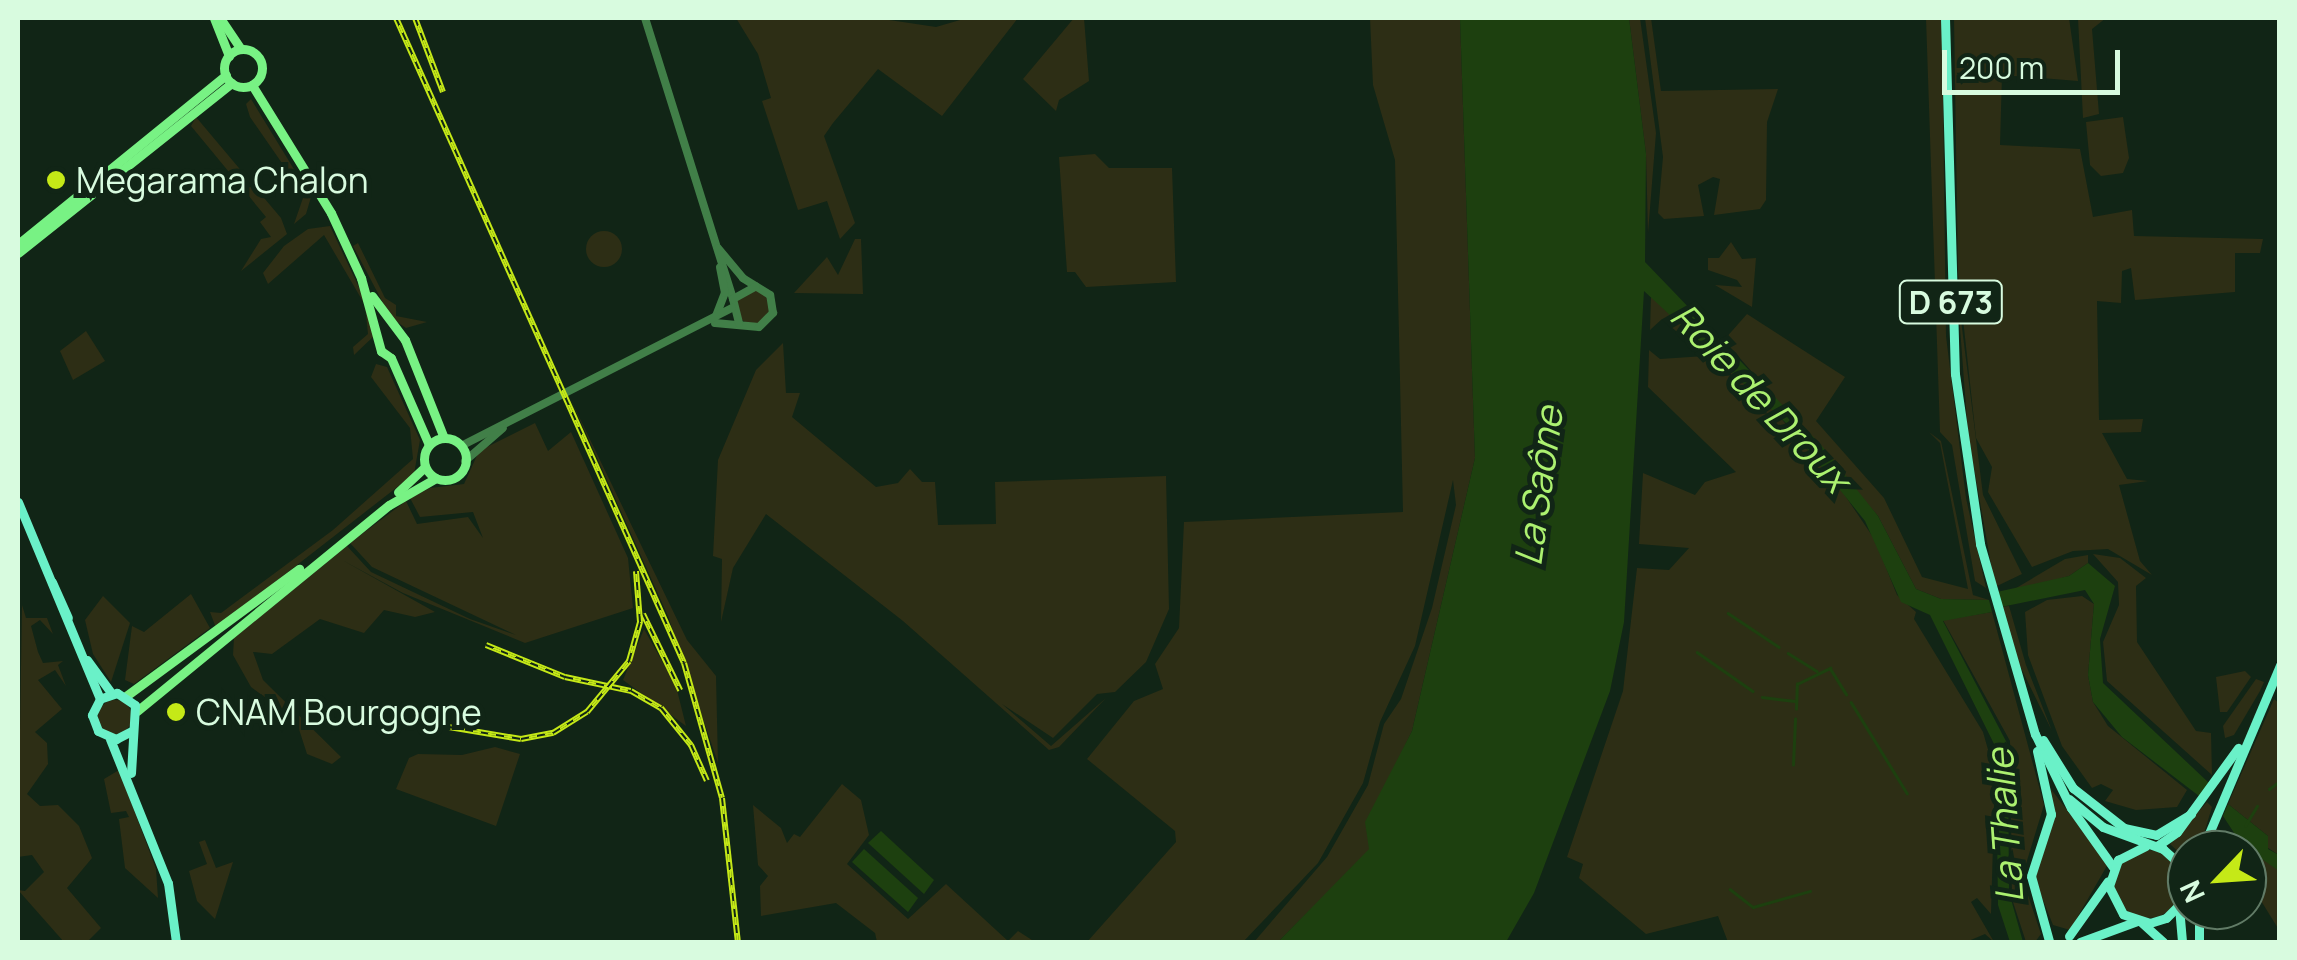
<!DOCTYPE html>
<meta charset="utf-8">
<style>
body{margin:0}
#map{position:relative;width:2297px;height:960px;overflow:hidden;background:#112516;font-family:Manrope,sans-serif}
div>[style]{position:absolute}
.green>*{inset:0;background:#2d2e15}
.round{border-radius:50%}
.water>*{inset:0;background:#1d400f}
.stream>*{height:2.5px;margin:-1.25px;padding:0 1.25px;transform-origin:1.25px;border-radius:1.25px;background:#1d400f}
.tertiary>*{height:8px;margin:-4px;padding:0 4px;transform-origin:4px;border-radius:4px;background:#417f48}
.secondary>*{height:9px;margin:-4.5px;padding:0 4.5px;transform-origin:4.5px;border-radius:4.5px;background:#78f284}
.secondary>.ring{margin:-4.5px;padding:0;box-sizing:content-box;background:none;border:9px solid #78f284;border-radius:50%}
.primary>*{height:9px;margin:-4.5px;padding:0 4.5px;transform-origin:4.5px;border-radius:4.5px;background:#6af1c8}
.rail>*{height:6px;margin-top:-3px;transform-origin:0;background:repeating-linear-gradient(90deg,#112516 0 8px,#c5e917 0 16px);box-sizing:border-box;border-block:2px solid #c5e917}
.dots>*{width:28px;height:28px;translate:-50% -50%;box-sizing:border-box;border:5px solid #112516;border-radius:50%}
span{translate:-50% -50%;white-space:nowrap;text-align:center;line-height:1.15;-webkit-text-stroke:10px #112516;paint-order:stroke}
.shield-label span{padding:2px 8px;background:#112516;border:2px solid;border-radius:8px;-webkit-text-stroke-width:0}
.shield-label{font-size:32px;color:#d8fbdf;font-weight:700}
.poi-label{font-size:35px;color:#d8fbdf}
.left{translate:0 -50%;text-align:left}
.water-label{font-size:38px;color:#acf170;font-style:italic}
.frame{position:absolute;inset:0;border:20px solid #d8fbdf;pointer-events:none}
.north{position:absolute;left:2167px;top:830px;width:100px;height:100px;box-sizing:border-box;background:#112516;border:2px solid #617b66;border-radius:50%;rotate:245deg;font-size:28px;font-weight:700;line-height:40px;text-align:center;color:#d8fbdf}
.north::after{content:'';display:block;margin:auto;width:35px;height:45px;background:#c5e917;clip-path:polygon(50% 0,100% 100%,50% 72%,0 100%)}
.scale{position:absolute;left:1942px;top:50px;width:178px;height:45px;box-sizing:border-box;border:5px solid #d8fbdf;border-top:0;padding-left:12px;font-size:30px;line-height:35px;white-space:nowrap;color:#d8fbdf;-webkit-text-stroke:8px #112516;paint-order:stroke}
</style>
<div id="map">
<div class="green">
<div style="clip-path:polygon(736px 18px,876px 18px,936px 27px,967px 18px,1018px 18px,942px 116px,878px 69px,833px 123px,824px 136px,855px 223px,840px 239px,827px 201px,798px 210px,762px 101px,771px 98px,758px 54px)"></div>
<div style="clip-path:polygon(1074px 18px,1084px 18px,1089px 81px,1059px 100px,1056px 111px,1023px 79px)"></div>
<div style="clip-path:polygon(1370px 18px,1460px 18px,1475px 458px,1412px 731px,1383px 791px,1370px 850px,1278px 942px,1254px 942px,1327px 857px,1368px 785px,1384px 724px,1401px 699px,1432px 608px,1456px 505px,1453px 480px,1415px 646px,1380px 722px,1363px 783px,1318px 863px,1243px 942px,1087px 942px,1176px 842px,1175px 831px,1087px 759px,1134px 701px,1163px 689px,1155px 664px,1179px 628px,1184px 522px,1403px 512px,1395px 160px,1373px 85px)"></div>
<div style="clip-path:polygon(1629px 18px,1640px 18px,1656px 133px,1648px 233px,1646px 154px)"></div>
<div style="clip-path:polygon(1645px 18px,1651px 18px,1661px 91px,1778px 89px,1767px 122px,1766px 200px,1760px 209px,1714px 215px,1720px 179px,1713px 177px,1698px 185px,1704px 216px,1664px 219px,1658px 213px,1663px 157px)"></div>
<div style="clip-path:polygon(1926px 18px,1942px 18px,1946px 336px,1966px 498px,1986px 588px,1975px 581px,1952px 445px,1940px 432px)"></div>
<div style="clip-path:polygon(1954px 18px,2069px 18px,2078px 81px,2002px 75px,2000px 145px,2080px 149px,2093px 217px,2132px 210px,2134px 236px,2263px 239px,2260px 253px,2235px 253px,2235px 292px,2135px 300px,2131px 268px,2122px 271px,2121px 303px,2097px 301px,2099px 420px,2143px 419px,2141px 432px,2102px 433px,2127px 479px,2148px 481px,2119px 485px,2140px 561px,2152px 575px,2108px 549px,2073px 551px,2032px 567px,1988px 492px,1992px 467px,1976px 438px,1958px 273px)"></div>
<div style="clip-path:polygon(2078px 18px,2106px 18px,2092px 29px,2099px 114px,2083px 118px)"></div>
<div style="clip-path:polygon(251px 99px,311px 197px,306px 214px,294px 224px,304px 195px,250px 117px,246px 104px)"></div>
<div style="clip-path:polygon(196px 117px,281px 218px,287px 234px,241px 271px,261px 239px,271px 237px,260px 222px,266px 217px,191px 126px)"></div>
<div style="clip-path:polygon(2123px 117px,2129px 158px,2123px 173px,2101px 176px,2090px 165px,2086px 122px)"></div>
<div style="clip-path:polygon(1095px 154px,1109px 168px,1172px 168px,1176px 282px,1086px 287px,1075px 272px,1067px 272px,1059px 157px)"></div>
<div style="clip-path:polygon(330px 226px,365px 300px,374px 336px,354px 355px,353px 347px,368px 334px,365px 305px,324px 235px,268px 284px,263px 273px,284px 246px,308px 229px)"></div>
<div class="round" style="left:586px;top:231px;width:36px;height:36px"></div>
<div style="clip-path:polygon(855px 239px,861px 239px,863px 294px,794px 293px,827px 257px,838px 275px)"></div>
<div style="clip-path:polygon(1731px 242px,1742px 259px,1756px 258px,1752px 307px,1715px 285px,1742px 287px,1737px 280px,1708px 270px,1708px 258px,1719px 258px)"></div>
<div style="clip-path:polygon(358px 243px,385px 298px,396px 305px,396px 316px,427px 322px,406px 328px,391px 318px,353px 246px)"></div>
<div style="clip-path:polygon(1957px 288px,1983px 495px,2022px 574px,1995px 587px,1968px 434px)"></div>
<div class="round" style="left:736px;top:290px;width:34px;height:34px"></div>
<div style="clip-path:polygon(1651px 296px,1774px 410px,1842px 491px,1875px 540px,1897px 595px,1916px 612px,1914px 619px,1983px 732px,1995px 774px,1991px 914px,1977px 898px,1971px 902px,1994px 942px,1985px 934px,1966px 942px,1728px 942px,1718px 916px,1646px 934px,1579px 878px,1583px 864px,1567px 857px,1623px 691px,1637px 568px,1669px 570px,1689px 548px,1639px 544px,1643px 473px,1695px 495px,1705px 482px,1736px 472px,1648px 387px,1649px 350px,1660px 359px,1705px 356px,1662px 319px,1650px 330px)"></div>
<div style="clip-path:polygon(1747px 314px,1845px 377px,1816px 421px,1884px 498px,1922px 577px,1968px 589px,1940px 443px,1929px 432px,1941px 441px,1973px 595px,1989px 600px,1941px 599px,1916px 589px,1878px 516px,1724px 340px)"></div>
<div style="clip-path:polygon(86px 331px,105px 361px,73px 380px,60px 351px)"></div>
<div style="clip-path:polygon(783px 343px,786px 393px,800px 393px,792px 417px,876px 487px,898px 483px,910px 469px,922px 482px,935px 482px,938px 525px,996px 524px,995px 482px,1166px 476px,1169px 609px,1146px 662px,1115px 692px,1097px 694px,1053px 738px,1002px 704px,1051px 746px,1106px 698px,1059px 747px,1049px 750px,903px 621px,766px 514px,733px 568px,721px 622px,722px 559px,713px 556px,718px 460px,756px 370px)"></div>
<div style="clip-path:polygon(376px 364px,387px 367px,420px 440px,414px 474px,216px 628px,210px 612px,221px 613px,333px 530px,413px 459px,410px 428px,371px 377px)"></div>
<div style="clip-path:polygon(570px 398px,687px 640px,716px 676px,718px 763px,668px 616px)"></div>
<div style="clip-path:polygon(535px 423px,548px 451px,571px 432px,628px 558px,633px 608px,525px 643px,403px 593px,342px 560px,435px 612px,415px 617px,384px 610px,364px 633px,320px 619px,272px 654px,253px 652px,263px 680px,341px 757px,332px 764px,307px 754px,296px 720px,251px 687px,233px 655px,234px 638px,347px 546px,371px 572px,470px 619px,516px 635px,372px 567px,350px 543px,406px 501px,417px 524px,468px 517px,483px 538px,473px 512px,420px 517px,410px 498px,430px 488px,464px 484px,479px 451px)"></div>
<div style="clip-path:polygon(2093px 554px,2120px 558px,2146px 578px,2136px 586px,2137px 642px,2196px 731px,2211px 733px,2212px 775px,2107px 681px,2103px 642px,2119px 605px,2118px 582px)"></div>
<div style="clip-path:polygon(2088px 555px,2088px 563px,2069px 576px,2006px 594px,2065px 559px)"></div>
<div style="clip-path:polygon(191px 594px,210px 628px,134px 684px,125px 680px,132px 626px,144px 632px)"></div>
<div style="clip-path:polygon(103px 596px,130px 623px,111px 682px,93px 654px,85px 620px)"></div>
<div style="clip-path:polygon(2082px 596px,2094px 604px,2088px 675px,2093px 702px,2108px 726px,2187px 790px,2177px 807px,2136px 810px,2105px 801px,2113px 790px,2101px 784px,2092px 788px,2062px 746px,2028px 655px,2025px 612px,2047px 600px)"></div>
<div style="clip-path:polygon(22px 605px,26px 618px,47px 618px,53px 634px,40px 620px,31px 626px,38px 652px,43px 663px,63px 661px,58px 665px,66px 686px,55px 670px,38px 680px,62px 709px,35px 732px,47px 743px,48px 764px,27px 794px,40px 806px,58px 805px,79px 826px,92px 858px,67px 888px,101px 928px,87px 942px,64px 942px,18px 890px,25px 891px,44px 872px,32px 855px,18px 857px)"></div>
<div style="clip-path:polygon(2009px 606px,2026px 665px,2052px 731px,2018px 662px,2001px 607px)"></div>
<div style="clip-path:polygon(1992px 612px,2044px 805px,2022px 877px,2041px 934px,2035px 942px,2026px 942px,2012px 899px,2010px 741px,1943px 620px)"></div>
<div style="clip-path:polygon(644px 629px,676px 686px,686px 726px,623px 680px)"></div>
<div style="clip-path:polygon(2245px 671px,2251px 677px,2227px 712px,2220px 712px,2216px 677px)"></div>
<div style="clip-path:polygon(2256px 679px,2264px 682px,2260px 691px,2234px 735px,2225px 738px,2223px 726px)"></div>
<div style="clip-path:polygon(2274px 699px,2280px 704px,2279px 855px,2268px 848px,2268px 836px,2228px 804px)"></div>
<div class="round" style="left:98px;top:700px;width:34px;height:34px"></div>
<div style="clip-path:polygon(495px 747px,520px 754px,496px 826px,396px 789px,409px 758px,418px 754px,462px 755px)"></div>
<div style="clip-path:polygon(119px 770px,156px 869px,158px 898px,125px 868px,119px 819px,129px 817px,126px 811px,111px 813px,104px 779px)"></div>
<div style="clip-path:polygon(842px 784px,861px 800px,869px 835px,847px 864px,908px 919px,946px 884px,1008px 941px,1018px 931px,1035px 942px,877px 942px,875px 933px,836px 903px,761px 916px,760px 886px,768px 876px,758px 865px,753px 805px,781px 828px,787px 843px,794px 834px,800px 837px)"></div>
<div style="clip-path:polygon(2051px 789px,2108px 864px,2070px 930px,2053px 925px,2035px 880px,2053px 821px)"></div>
<div style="clip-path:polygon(2207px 802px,2212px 807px,2199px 850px,2187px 850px,2187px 860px,2170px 844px)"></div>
<div style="clip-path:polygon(205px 840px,216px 868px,233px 862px,215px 919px,197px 901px,189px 871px,207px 864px,199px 842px)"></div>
<div style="clip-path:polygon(2247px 850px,2270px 859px,2279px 871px,2279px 930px,2247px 878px)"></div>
<div class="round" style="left:2114px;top:850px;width:68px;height:68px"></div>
</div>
<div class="water">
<div style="clip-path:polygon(1460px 18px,1629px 18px,1646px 154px,1645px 262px,1822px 446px,1878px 516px,1916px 589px,1941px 599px,1989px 600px,1992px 612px,1943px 621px,2008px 745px,2009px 892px,2023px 942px,2010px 942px,1998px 905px,1996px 748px,1930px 615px,1901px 602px,1865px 521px,1786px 423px,1644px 291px,1624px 622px,1610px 691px,1534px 893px,1506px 942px,1278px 942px,1369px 849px,1365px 822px,1412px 731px,1475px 458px)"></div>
<div style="clip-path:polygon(2088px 563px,2115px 586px,2100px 639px,2103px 683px,2209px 783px,2199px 796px,2122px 737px,2093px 702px,2088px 675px,2094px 604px,2085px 590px,2001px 607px,1997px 592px,2069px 576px)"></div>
<div style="clip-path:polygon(2228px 804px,2268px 836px,2268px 849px,2279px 855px,2279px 871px,2242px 845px,2223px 816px)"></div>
<div style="clip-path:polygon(881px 831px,934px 880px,924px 894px,868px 843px)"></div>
<div style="clip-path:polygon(864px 849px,918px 898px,908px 912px,852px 862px)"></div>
</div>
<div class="stream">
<div style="left:1728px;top:613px;width:61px;rotate:33.7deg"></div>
<div style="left:1697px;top:652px;width:68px;rotate:34.9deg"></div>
<div style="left:1788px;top:653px;width:34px;rotate:32deg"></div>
<div style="left:1762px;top:697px;width:33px;rotate:7deg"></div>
<div style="left:1851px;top:702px;width:107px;rotate:58.4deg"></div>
<div style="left:1796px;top:709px;width:25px;rotate:-88deg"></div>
<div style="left:1797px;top:684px;width:37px;rotate:-26deg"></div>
<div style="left:1830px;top:668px;width:31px;rotate:58deg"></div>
<div style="left:1793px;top:765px;width:46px;rotate:-87.5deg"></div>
<div style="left:2269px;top:789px;width:14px;rotate:-36deg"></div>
<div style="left:2245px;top:826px;width:23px;rotate:-59deg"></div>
<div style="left:1730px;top:889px;width:29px;rotate:38deg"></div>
<div style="left:1753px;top:907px;width:59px;rotate:-15.7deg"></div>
</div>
<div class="tertiary">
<div style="left:645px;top:18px;width:294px;rotate:72.6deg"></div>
<div style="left:716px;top:316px;width:25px;rotate:-69deg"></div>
<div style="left:725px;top:293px;width:26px;rotate:-101deg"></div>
<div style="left:715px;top:323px;width:44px;rotate:5.2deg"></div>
<div style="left:759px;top:327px;width:20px;rotate:-45deg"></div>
<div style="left:773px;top:313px;width:18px;rotate:-99deg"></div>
<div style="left:770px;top:295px;width:32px;rotate:-148deg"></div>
<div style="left:743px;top:278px;width:39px;rotate:-130deg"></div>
<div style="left:739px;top:323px;width:25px;rotate:-104deg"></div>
<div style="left:733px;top:299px;width:26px;rotate:-29deg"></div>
<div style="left:461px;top:446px;width:304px;rotate:-27deg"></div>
<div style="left:465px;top:461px;width:50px;rotate:-41deg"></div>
</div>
<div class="secondary">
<div style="left:214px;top:18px;width:41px;rotate:68.5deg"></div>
<div style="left:220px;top:18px;width:37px;rotate:56deg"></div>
<div class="ring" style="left:224px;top:49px;width:29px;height:29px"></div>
<div style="left:252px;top:85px;width:150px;rotate:58.3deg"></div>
<div style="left:331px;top:213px;width:72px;rotate:65.2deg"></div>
<div style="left:361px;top:278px;width:76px;rotate:74.7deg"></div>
<div style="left:381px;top:351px;width:12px;rotate:35deg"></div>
<div style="left:391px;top:358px;width:95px;rotate:66.4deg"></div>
<div style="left:18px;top:244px;width:268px;rotate:-39.1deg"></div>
<div style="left:18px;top:253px;width:273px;rotate:-38.5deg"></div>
<div style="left:372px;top:296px;width:55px;rotate:53.1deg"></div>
<div style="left:405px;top:340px;width:105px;rotate:68.3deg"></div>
<div class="ring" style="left:424px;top:438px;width:33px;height:33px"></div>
<div style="left:398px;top:492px;width:37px;rotate:-43deg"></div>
<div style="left:126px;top:696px;width:215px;rotate:-36.3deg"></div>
<div style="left:137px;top:711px;width:325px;rotate:-39.3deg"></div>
<div style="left:389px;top:505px;width:54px;rotate:-29.9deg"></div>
</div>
<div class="primary">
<div style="left:1945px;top:18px;width:356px;rotate:88.4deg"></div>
<div style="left:1955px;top:374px;width:172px;rotate:81.6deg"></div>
<div style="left:1980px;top:544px;width:198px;rotate:73.9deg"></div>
<div style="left:2035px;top:734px;width:82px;rotate:64.1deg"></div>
<div style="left:2071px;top:808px;width:72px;rotate:54.6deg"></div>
<div style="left:18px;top:502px;width:213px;rotate:67.4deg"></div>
<div style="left:52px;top:582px;width:39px;rotate:66deg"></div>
<div style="left:87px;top:660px;width:42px;rotate:53.7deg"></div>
<div style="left:110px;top:739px;width:155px;rotate:68.1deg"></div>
<div style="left:168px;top:883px;width:60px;rotate:82.3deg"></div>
<div style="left:2043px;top:740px;width:57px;rotate:58deg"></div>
<div style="left:2073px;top:788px;width:65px;rotate:38.1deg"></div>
<div style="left:2124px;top:828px;width:33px;rotate:12deg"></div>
<div style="left:2156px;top:835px;width:41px;rotate:-31deg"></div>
<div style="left:2037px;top:751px;width:65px;rotate:77.5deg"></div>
<div style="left:2051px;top:814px;width:65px;rotate:107.9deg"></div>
<div style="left:2031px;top:876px;width:67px;rotate:74.5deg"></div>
<div style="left:131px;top:773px;width:68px;rotate:-86.6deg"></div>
<div style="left:135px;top:705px;width:22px;rotate:-146deg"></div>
<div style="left:117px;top:693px;width:18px;rotate:161deg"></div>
<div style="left:100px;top:699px;width:18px;rotate:117deg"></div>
<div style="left:92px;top:715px;width:17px;rotate:69deg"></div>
<div style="left:98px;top:731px;width:20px;rotate:24deg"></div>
<div style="left:116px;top:739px;width:18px;rotate:-27deg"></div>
<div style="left:2069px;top:799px;width:44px;rotate:39.5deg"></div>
<div style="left:2103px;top:827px;width:64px;rotate:20.1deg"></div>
<div style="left:2163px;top:849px;width:24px;rotate:42deg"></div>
<div style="left:2181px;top:865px;width:36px;rotate:87deg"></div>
<div style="left:2183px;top:901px;width:24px;rotate:135deg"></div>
<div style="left:2166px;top:918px;width:17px;rotate:163deg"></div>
<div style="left:2150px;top:923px;width:28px;rotate:-162deg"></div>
<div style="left:2123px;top:914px;width:31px;rotate:-117deg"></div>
<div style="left:2109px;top:886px;width:28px;rotate:-71deg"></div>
<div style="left:2118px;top:860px;width:31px;rotate:-27deg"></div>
<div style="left:2157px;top:846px;width:24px;rotate:-35deg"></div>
<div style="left:2177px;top:832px;width:104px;rotate:-54deg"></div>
<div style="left:2202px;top:850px;width:201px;rotate:-67.1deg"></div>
<div style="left:2179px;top:907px;width:35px;rotate:85deg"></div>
<div style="left:2141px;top:922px;width:30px;rotate:42deg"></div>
<div style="left:2069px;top:936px;width:67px;rotate:-54.7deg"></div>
<div style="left:2080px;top:942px;width:61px;rotate:-20.2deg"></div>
<div style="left:2199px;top:942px;width:32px;rotate:-90deg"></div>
</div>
<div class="rail">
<div style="left:396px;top:18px;width:706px;rotate:65.94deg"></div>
<div style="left:684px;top:663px;width:140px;rotate:74.3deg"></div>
<div style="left:722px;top:798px;width:145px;rotate:83.7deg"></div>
<div style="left:415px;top:18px;width:79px;rotate:69.3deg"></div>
<div style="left:643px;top:614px;width:85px;rotate:64deg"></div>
<div style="left:486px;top:645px;width:85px;rotate:22.1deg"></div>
<div style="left:565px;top:677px;width:67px;rotate:12deg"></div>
<div style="left:631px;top:691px;width:34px;rotate:30deg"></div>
<div style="left:661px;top:708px;width:48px;rotate:51deg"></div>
<div style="left:691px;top:745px;width:39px;rotate:66deg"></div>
<div style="left:449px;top:727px;width:73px;rotate:9.5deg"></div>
<div style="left:521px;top:739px;width:33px;rotate:-11deg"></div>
<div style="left:553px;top:733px;width:40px;rotate:-32deg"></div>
<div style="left:587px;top:712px;width:66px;rotate:-50.5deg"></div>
<div style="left:629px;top:661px;width:41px;rotate:-74.2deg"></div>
<div style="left:640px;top:622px;width:51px;rotate:-94.5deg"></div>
</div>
<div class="dots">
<div style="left:56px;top:180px;background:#c5e917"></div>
<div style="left:176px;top:712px;background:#c5e917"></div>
</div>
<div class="shield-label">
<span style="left:1951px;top:302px">D 673</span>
</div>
<div class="poi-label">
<span class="left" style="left:76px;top:180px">Megarama Chalon</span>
<span class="left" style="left:196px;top:712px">CNAM Bourgogne</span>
</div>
<div class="water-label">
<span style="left:1761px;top:397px;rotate:47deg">Roie de Droux</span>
<span style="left:1538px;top:486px;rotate:-82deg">La Saône</span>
<span style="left:2004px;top:826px;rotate:-94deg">La Thalie</span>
</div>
<div class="frame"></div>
<div class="north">N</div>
<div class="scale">200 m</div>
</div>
